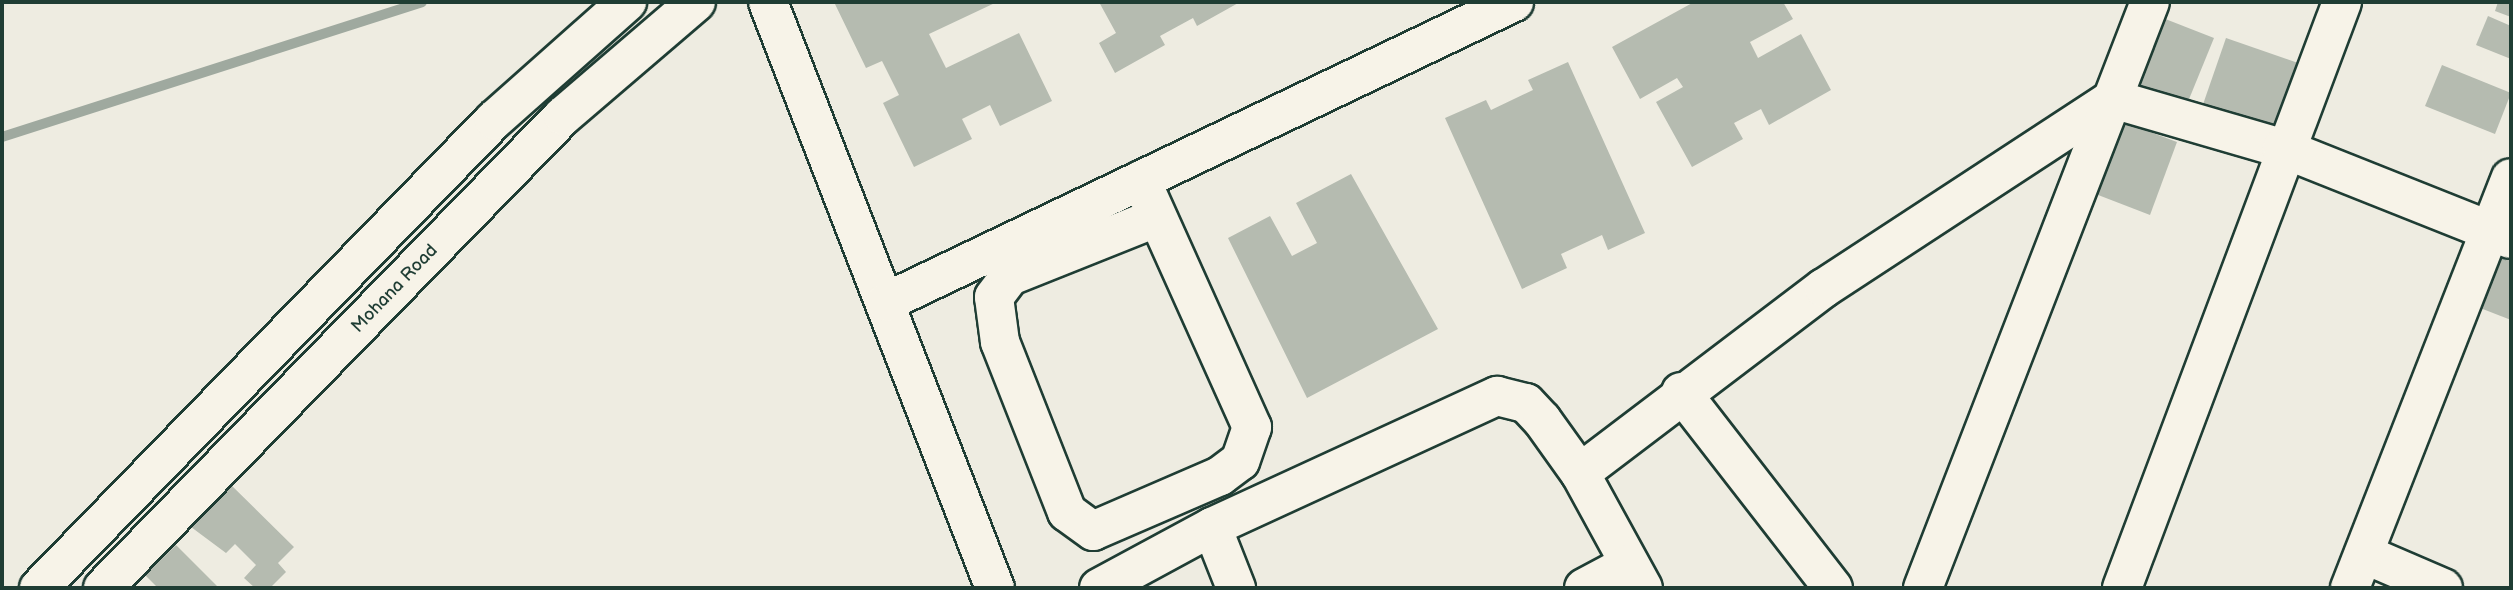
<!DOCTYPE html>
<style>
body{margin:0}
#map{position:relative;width:2513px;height:590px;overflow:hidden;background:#eeece1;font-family:"Balsamiq Sans",sans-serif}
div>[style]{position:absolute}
.stream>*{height:10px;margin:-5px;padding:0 5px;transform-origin:5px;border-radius:5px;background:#9fa99f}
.building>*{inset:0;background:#b5bbb0}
.roads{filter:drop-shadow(2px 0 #1f3d34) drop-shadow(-2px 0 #1f3d34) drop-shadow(0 2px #1f3d34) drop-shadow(0 -2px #1f3d34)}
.minor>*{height:38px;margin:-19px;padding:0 19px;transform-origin:19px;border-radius:19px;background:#f7f3e8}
span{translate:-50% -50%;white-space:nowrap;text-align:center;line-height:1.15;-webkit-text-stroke:5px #f7f3e8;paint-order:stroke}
.street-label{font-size:18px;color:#1f3d34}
.frame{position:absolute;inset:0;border:4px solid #1f3d34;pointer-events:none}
</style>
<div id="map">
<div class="stream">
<div style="left:2px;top:137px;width:441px;rotate:-17.8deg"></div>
</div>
<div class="building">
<div style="clip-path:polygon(834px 2px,997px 2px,929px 34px,946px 68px,1019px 33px,1052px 101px,1000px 126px,990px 105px,962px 119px,972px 139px,914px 167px,883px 103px,899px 95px,882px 61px,866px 68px)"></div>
<div style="clip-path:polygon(1099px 2px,1240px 2px,1197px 26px,1193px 18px,1160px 36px,1165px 45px,1115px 73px,1099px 43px,1116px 33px)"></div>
<div style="clip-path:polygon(1694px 2px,1783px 2px,1793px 19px,1750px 42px,1758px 58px,1801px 34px,1831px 90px,1769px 125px,1761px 109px,1734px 123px,1743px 139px,1692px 167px,1656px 102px,1683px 87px,1677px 78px,1640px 99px,1612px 47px)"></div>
<div style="clip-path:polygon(2498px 2px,2511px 2px,2511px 17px,2495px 11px)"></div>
<div style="clip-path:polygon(2150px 13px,2214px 38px,2185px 109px,2121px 84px)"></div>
<div style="clip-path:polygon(2488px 16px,2511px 26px,2511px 59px,2476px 45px)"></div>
<div style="clip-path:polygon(2226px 38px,2298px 63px,2272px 138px,2200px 113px)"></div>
<div style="clip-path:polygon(1568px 62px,1645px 233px,1608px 250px,1602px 235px,1561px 254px,1567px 268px,1522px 289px,1445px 118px,1486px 100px,1491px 110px,1533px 90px,1528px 80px)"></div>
<div style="clip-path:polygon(2442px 65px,2511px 93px,2495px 134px,2425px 106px)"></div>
<div style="clip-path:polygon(2107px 116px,2177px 142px,2150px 215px,2080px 188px)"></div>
<div style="clip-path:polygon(1351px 174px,1438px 329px,1307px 398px,1228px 238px,1270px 216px,1292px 256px,1317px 243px,1296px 203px)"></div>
<div style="clip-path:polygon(2496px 256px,2511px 262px,2511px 320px,2475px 306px)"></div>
<div style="clip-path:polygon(228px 482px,294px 547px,278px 563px,286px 572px,270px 588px,255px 588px,244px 578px,256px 565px,235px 544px,226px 553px,187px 524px)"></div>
<div style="clip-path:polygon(176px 545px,219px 588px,158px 588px,145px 575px)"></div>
</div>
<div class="roads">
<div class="minor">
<div style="left:768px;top:2px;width:628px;rotate:68.83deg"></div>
<div style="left:1141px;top:180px;width:271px;rotate:65.8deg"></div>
<div style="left:1252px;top:427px;width:36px;rotate:109deg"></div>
<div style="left:1240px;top:461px;width:25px;rotate:143deg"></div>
<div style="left:1220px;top:476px;width:138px;rotate:156.6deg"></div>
<div style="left:1093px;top:531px;width:32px;rotate:-144deg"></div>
<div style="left:1067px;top:512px;width:183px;rotate:-111.5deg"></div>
<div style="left:1000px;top:342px;width:45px;rotate:-97.6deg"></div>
<div style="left:994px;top:297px;width:26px;rotate:-53deg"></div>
<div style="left:1010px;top:276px;width:157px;rotate:-21.7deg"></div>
<div style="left:886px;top:302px;width:696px;rotate:-25.53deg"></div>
<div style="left:1681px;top:392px;width:248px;rotate:52.2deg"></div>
<div style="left:1580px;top:473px;width:306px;rotate:-37.2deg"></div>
<div style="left:1824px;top:288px;width:345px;rotate:-33.2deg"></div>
<div style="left:2113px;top:99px;width:176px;rotate:16.2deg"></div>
<div style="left:2282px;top:148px;width:246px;rotate:21.7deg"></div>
<div style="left:1212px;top:527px;width:66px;rotate:68.5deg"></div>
<div style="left:2364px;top:554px;width:86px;rotate:23.3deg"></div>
<div style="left:39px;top:588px;width:653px;rotate:-45.81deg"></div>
<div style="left:494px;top:120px;width:178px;rotate:-41.6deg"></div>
<div style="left:103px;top:588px;width:659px;rotate:-45.74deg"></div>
<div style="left:563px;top:116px;width:175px;rotate:-40.6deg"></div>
<div style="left:1099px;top:588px;width:128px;rotate:-28.4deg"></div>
<div style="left:1212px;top:527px;width:314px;rotate:-24.7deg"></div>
<div style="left:1497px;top:396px;width:30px;rotate:14deg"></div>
<div style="left:1526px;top:403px;width:23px;rotate:47deg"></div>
<div style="left:1542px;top:420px;width:65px;rotate:54.4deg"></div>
<div style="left:1580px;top:473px;width:131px;rotate:61.3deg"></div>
<div style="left:1584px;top:588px;width:51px;rotate:-28.1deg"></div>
<div style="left:1923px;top:588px;width:628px;rotate:-68.83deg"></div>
<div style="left:2122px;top:588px;width:626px;rotate:-69.42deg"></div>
<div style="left:2350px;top:588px;width:440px;rotate:-68.6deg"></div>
</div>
</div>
<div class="street-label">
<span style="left:395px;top:289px;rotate:-46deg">Mohana Road</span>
</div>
<div class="frame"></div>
</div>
